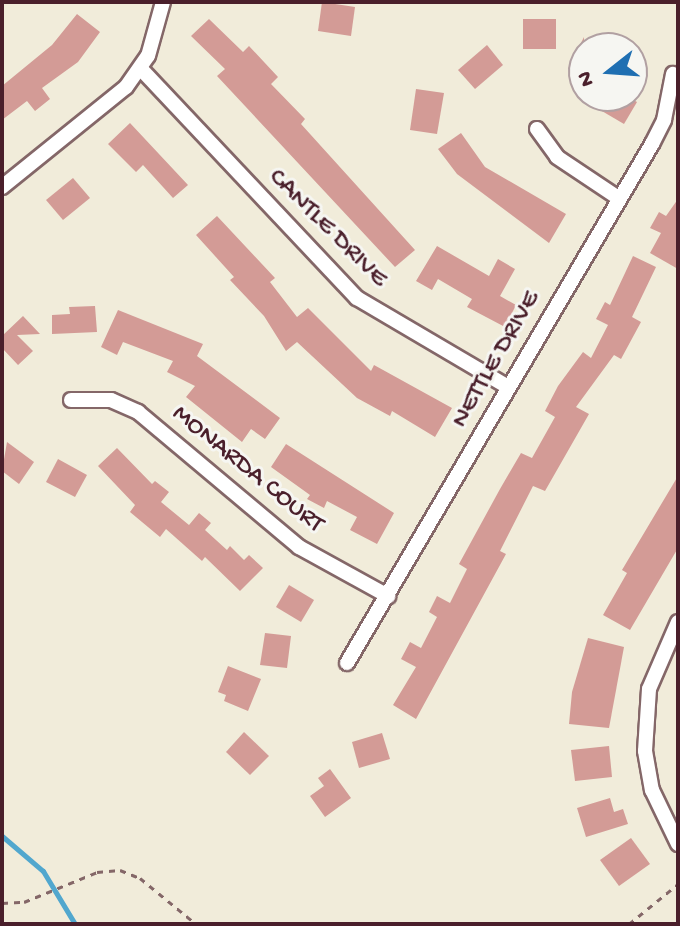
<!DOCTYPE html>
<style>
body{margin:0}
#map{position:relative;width:680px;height:926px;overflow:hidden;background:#f1ecda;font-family:"Gochi Hand",sans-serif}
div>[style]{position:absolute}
.stream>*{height:5px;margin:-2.5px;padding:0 2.5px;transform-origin:2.5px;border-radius:2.5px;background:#51a7ce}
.building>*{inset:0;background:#d39b96}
.path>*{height:3px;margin-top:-1.5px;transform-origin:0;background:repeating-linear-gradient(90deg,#846768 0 6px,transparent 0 12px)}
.roads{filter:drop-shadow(2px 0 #846768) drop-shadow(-2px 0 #846768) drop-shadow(0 2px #846768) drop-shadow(0 -2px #846768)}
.minor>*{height:14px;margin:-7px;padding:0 7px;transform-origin:7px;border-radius:7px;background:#fff}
span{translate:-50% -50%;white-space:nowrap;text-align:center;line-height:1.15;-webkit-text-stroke:6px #f6f6f2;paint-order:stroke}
.street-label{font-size:26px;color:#4a1f2b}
.frame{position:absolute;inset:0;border:4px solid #4a1f2b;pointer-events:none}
.north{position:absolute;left:568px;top:32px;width:80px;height:80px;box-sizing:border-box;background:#f6f6f2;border:2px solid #b1a0a2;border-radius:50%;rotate:253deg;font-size:22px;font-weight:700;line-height:32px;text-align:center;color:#4a1f2b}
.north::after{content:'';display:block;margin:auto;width:28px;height:36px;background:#1f6fb2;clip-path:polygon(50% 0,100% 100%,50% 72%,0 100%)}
</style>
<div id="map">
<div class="stream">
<div style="left:2px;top:836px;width:54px;rotate:40.5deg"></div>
<div style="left:43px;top:871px;width:62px;rotate:58.9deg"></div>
</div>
<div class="building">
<div style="clip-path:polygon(322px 2px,355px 7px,351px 36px,318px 31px)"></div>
<div style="clip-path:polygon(77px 14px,100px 32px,78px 62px,42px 88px,50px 99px,35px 111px,27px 101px,2px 120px,2px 86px,52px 45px)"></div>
<div style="clip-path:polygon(209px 19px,243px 52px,249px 46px,278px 77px,271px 84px,305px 119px,301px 124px,415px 250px,395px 267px,217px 76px,225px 69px,191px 36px)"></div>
<div style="clip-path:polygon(523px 19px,556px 19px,556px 49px,523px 49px)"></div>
<div style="clip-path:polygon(584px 37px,584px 77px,568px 69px)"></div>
<div style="clip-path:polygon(487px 45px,503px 65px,475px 89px,458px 70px)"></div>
<div style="clip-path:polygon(416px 89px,444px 93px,437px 134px,410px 130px)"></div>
<div style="clip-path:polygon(601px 96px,626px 96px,637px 102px,624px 124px,595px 107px)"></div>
<div style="clip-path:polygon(130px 123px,188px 185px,173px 198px,143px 165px,136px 172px,108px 144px)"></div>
<div style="clip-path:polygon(461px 133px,485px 167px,566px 214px,549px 243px,457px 174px,438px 149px)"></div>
<div style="clip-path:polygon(73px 178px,90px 198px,63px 220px,46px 200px)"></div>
<div style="clip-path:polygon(678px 199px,678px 269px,650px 253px,661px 233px,650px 228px,659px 212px,666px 216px)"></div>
<div style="clip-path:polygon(217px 216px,275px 278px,270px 282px,297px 317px,308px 308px,371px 371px,374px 365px,452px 408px,435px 437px,392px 411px,390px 416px,357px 398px,297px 342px,286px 351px,264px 316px,230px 280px,234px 277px,196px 235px)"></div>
<div style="clip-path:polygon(437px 246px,489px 276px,498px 259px,515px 269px,500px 296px,516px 305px,505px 327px,467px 307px,472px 299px,438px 279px,432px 290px,416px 281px)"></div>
<div style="clip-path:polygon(633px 256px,656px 267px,632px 317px,641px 322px,621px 359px,614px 355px,576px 407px,589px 414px,545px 491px,533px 486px,500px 551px,506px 554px,416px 719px,393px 705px,416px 667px,401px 659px,410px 642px,421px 648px,437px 617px,429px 612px,437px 596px,450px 603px,467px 569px,459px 564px,500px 489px,521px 453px,532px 458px,555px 417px,545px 411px,558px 386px,583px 352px,591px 358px,608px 325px,596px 319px,605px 302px,610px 305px)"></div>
<div style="clip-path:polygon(95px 306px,97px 332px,52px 334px,52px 315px,70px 314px,69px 307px)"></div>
<div style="clip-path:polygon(118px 310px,203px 344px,197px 356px,280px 418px,265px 439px,251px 429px,242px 442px,186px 397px,195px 386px,167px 372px,173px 361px,123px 342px,117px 355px,101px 347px)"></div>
<div style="clip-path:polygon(23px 316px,40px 334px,17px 335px,33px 351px,18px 365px,2px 348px,2px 336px)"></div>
<div style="clip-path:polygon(7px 442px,34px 462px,19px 484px,2px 471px)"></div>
<div style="clip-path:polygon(286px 444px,394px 513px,377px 544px,350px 530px,357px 517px,327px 501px,324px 508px,307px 499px,310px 495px,271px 467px)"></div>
<div style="clip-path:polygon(117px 448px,152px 484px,155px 481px,169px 492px,161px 502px,189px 525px,199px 513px,211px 523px,205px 530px,227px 550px,230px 546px,244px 560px,249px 555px,263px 568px,240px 591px,205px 557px,202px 561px,166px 529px,160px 537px,130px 512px,135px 505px,98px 466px)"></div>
<div style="clip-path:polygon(58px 459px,87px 475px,75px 497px,46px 482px)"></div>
<div style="clip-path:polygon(678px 476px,678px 548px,630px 630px,603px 615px,627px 573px,622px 570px)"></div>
<div style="clip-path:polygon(289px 585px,314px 600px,301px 622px,276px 607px)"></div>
<div style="clip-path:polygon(265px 633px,291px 636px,287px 668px,260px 665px)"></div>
<div style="clip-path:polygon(588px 638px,624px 647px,609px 728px,569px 724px,572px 692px)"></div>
<div style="clip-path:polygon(228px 666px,261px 679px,248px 711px,224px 701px,226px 695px,218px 692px)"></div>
<div style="clip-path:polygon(244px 732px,269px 756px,250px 775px,226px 752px)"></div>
<div style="clip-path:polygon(382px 733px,390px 759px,359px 768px,352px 742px)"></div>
<div style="clip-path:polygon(609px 746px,612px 777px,575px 781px,571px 750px)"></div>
<div style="clip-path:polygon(330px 769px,351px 798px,325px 817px,310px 796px,324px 786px,318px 778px)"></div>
<div style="clip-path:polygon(610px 798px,614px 812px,623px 809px,628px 824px,586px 837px,577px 808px)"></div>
<div style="clip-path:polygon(631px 838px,650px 864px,619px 886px,600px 860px)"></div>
</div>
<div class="path">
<div style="left:2px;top:903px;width:22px;rotate:-3deg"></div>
<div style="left:24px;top:902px;width:79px;rotate:-22.3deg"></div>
<div style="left:97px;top:872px;width:23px;rotate:-5deg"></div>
<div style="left:120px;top:870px;width:22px;rotate:22deg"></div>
<div style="left:140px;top:878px;width:72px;rotate:39.4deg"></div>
<div style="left:629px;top:924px;width:63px;rotate:-39.2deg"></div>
</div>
<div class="roads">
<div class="minor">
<div style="left:141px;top:69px;width:315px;rotate:46.7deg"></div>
<div style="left:357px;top:298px;width:175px;rotate:30.5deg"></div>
<div style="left:537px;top:129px;width:34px;rotate:54deg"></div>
<div style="left:557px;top:157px;width:72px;rotate:33.7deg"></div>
<div style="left:2px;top:187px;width:159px;rotate:-38.9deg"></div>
<div style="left:126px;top:87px;width:38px;rotate:-55deg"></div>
<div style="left:148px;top:56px;width:56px;rotate:-74.5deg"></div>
<div style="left:71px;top:400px;width:40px"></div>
<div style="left:111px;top:400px;width:30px;rotate:24deg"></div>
<div style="left:138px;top:412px;width:210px;rotate:40deg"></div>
<div style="left:299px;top:547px;width:102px;rotate:28.8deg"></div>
<div style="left:678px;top:622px;width:73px;rotate:113.4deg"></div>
<div style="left:649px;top:689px;width:62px;rotate:93.7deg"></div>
<div style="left:645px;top:751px;width:40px;rotate:80deg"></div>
<div style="left:652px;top:790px;width:60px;rotate:64.3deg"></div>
<div style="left:347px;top:663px;width:602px;rotate:-59.56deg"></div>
<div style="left:652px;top:144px;width:27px;rotate:-63deg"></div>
<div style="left:664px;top:120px;width:47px;rotate:-78.9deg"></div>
</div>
</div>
<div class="street-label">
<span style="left:327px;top:229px;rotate:45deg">CANTLE DRIVE</span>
<span style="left:497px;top:360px;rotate:-60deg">NETTLE DRIVE</span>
<span style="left:247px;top:470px;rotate:39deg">MONARDA COURT</span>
</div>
<div class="frame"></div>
<div class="north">N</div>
</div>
